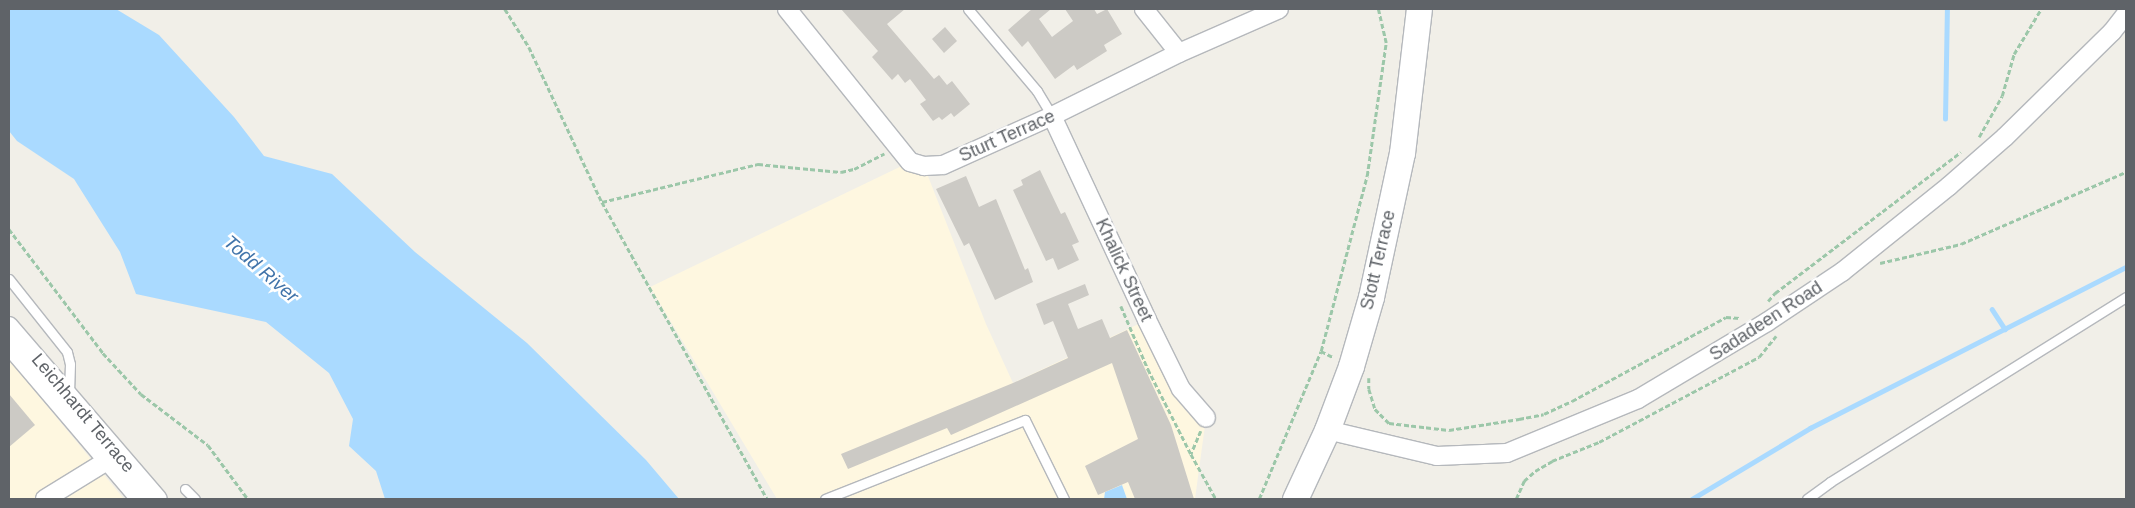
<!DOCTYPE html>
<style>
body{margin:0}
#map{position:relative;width:2135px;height:508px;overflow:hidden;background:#f1efe8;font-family:Arial,sans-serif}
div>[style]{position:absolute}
.commercial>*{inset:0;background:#fef7e0}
.water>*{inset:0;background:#aadaff}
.stream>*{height:4.5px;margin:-2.25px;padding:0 2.25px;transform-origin:2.25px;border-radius:2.25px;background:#aadaff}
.building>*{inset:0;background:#cccac5}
.path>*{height:2.5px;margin-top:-1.25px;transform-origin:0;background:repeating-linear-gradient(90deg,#9cc7a9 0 5px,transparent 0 7.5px)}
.roads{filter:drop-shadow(1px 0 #b5b8bc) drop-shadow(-1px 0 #b5b8bc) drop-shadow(0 1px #b5b8bc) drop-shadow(0 -1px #b5b8bc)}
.lane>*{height:9px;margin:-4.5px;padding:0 4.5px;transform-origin:4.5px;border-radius:4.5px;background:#fff}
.street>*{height:18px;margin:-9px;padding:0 9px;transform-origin:9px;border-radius:9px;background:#fff}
.secondary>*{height:25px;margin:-12.5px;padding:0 12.5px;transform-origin:12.5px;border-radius:12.5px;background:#fff}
span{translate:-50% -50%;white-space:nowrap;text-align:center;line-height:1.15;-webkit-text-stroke:5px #fff;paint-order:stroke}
.street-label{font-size:18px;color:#5f6368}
.water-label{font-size:19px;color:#4174aa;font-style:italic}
.frame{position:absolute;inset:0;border:10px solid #5f6368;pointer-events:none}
</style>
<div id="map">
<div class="commercial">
<div style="clip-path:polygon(910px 162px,924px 166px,986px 324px,1013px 383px,1147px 320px,1206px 418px,1195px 499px,777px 499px,650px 287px)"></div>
<div style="clip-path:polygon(9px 360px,57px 418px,124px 499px,9px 499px)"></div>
</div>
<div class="water">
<div style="clip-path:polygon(9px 9px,116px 9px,159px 35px,234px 117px,264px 156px,332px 174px,415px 252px,527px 343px,646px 460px,679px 499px,385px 499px,376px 471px,349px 446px,353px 419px,329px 373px,266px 322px,136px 294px,120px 252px,74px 179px,17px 141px,9px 131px)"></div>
<div style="clip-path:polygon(1122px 485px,1127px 499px,1104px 499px,1105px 492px)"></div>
</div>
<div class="stream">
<div style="left:1945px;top:119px;width:110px;rotate:-89deg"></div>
<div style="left:1992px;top:309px;width:24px;rotate:57deg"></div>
<div style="left:1692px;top:499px;width:138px;rotate:-31deg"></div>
<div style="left:1810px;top:428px;width:355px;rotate:-27deg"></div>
</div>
<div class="building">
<div style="clip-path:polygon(841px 9px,905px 9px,887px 24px,934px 79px,939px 75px,947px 85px,952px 81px,970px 104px,954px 117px,951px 113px,942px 120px,939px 117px,933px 121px,920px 104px,926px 100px,910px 79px,905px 83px,898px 74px,892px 80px,872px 57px,878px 51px)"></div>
<div style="clip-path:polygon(1032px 9px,1051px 9px,1039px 19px,1052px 37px,1073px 21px,1065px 9px,1094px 9px,1097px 14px,1107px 9px,1122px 34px,1104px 45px,1107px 51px,1077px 70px,1074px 65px,1055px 79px,1028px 41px,1022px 47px,1008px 30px)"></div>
<div style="clip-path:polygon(945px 27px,957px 41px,944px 53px,932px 39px)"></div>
<div style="clip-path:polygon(1040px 170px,1061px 214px,1065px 212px,1079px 242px,1072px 245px,1079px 260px,1058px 270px,1053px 258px,1046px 261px,1013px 190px,1023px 185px,1021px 180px)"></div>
<div style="clip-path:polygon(966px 176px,979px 207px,996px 199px,1025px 270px,1028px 268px,1033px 282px,995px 300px,969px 243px,964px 246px,936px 189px)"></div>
<div style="clip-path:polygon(1085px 284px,1089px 295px,1068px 304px,1078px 329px,1102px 319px,1110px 338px,1127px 330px,1171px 425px,1194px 499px,1135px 499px,1128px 482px,1098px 495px,1085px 466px,1138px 439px,1112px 363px,951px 435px,947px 428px,848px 469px,841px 454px,1013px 383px,1068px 358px,1053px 321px,1044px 325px,1036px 304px)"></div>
<div style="clip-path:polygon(9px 394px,35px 425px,9px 447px)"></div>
</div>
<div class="path">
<div style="left:505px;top:9px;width:45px;rotate:57.7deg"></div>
<div style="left:529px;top:47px;width:171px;rotate:64.8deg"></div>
<div style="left:602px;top:202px;width:340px;rotate:60.9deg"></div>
<div style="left:1979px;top:137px;width:47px;rotate:-60.7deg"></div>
<div style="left:2002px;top:96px;width:44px;rotate:-74.1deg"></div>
<div style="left:2014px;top:54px;width:52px;rotate:-59deg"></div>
<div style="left:602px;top:202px;width:161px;rotate:-13.7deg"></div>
<div style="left:758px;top:164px;width:83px;rotate:5.5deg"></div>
<div style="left:841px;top:172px;width:13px;rotate:-13deg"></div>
<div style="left:854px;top:169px;width:34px;rotate:-27deg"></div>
<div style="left:9px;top:229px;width:156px;rotate:52.8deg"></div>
<div style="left:103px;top:353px;width:56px;rotate:47.2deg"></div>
<div style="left:141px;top:394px;width:84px;rotate:37.3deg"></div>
<div style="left:208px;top:445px;width:67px;rotate:53.5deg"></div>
<div style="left:1880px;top:263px;width:83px;rotate:-13.2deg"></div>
<div style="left:1961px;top:244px;width:180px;rotate:-23.6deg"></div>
<div style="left:1768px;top:301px;width:11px;rotate:-49deg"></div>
<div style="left:1775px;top:293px;width:233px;rotate:-37.2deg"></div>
<div style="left:1121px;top:306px;width:69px;rotate:66.8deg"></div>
<div style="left:1148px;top:369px;width:95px;rotate:63.2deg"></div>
<div style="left:1321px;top:351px;width:13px;rotate:27deg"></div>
<div style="left:1369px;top:378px;width:11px;rotate:90deg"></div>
<div style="left:1369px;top:389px;width:21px;rotate:73deg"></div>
<div style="left:1375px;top:409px;width:20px;rotate:45deg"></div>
<div style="left:1389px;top:423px;width:60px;rotate:6.7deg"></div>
<div style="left:1449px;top:430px;width:71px;rotate:-8.9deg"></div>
<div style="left:1519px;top:419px;width:25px;rotate:-11deg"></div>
<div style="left:1544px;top:414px;width:31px;rotate:-25deg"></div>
<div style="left:1572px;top:401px;width:175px;rotate:-28.6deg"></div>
<div style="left:1726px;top:317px;width:14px;rotate:4deg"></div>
<div style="left:1201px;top:431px;width:25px;rotate:113deg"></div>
<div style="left:1191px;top:454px;width:51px;rotate:60.9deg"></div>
<div style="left:1259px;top:499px;width:160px;rotate:-67.3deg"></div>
<div style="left:1321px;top:351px;width:181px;rotate:-75.3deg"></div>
<div style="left:1367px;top:176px;width:134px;rotate:-81.9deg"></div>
<div style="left:1386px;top:43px;width:35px;rotate:-103deg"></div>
<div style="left:1516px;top:499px;width:20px;rotate:-66deg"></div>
<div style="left:1524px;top:481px;width:15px;rotate:-42deg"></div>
<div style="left:1535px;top:471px;width:20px;rotate:-30deg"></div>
<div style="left:1552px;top:461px;width:51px;rotate:-22deg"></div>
<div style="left:1599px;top:442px;width:181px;rotate:-28deg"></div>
<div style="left:1759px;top:357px;width:27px;rotate:-51deg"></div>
</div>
<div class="roads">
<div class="lane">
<div style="left:968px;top:9px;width:107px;rotate:49.9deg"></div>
<div style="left:1037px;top:91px;width:29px;rotate:59deg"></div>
<div style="left:9px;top:279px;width:93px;rotate:51.5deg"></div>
<div style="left:67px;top:352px;width:12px;rotate:76deg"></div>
<div style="left:70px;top:364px;width:28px;rotate:92deg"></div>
<div style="left:185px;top:489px;width:14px;rotate:45deg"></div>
<div style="left:825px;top:499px;width:215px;rotate:-21.6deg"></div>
<div style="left:1025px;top:420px;width:88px;rotate:63.7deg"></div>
<div style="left:1807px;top:499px;width:29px;rotate:-36deg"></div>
<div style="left:1830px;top:482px;width:349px;rotate:-32deg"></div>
</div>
<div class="street">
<div style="left:787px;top:9px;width:196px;rotate:51.2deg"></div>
<div style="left:910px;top:162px;width:15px;rotate:16deg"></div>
<div style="left:924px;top:166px;width:19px;rotate:-3deg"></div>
<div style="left:943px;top:165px;width:120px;rotate:-24.2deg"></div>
<div style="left:1052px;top:116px;width:142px;rotate:-26.4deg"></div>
<div style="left:1179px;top:53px;width:109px;rotate:-23.7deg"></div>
<div style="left:1144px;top:9px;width:56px;rotate:51.5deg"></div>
<div style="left:1052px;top:116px;width:225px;rotate:65deg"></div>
<div style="left:1147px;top:320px;width:77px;rotate:63.8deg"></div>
<div style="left:1181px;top:389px;width:38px;rotate:49deg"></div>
<div style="left:9px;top:326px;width:228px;rotate:49.3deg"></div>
<div style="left:9px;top:345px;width:202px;rotate:49.6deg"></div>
<div style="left:1327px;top:430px;width:113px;rotate:13.3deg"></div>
<div style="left:1437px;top:456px;width:70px;rotate:-2.5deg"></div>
<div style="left:1507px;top:453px;width:142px;rotate:-22.4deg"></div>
<div style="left:1638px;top:399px;width:150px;rotate:-30.8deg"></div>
<div style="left:1767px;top:322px;width:90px;rotate:-33.7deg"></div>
<div style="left:1842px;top:272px;width:137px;rotate:-38.8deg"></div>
<div style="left:1949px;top:186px;width:74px;rotate:-41.2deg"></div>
<div style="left:2005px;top:137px;width:150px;rotate:-44.5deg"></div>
<div style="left:2112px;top:32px;width:23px;rotate:-52deg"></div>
<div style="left:45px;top:499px;width:82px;rotate:-31.6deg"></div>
</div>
<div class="secondary">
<div style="left:1295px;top:499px;width:76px;rotate:-65.1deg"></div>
<div style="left:1327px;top:430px;width:68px;rotate:-69.4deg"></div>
<div style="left:1351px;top:366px;width:72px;rotate:-73.8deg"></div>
<div style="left:1371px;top:297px;width:147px;rotate:-77.9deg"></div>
<div style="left:1402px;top:153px;width:145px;rotate:-83.3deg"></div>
</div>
</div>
<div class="street-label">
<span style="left:1007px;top:136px;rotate:-24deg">Sturt Terrace</span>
<span style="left:1378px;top:260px;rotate:-77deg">Stott Terrace</span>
<span style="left:1124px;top:270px;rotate:65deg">Khalick Street</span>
<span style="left:1766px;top:321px;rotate:-33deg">Sadadeen Road</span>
<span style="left:83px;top:413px;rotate:50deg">Leichhardt Terrace</span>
</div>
<div class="water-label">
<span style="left:261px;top:269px;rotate:41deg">Todd River</span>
</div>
<div class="frame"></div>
</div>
